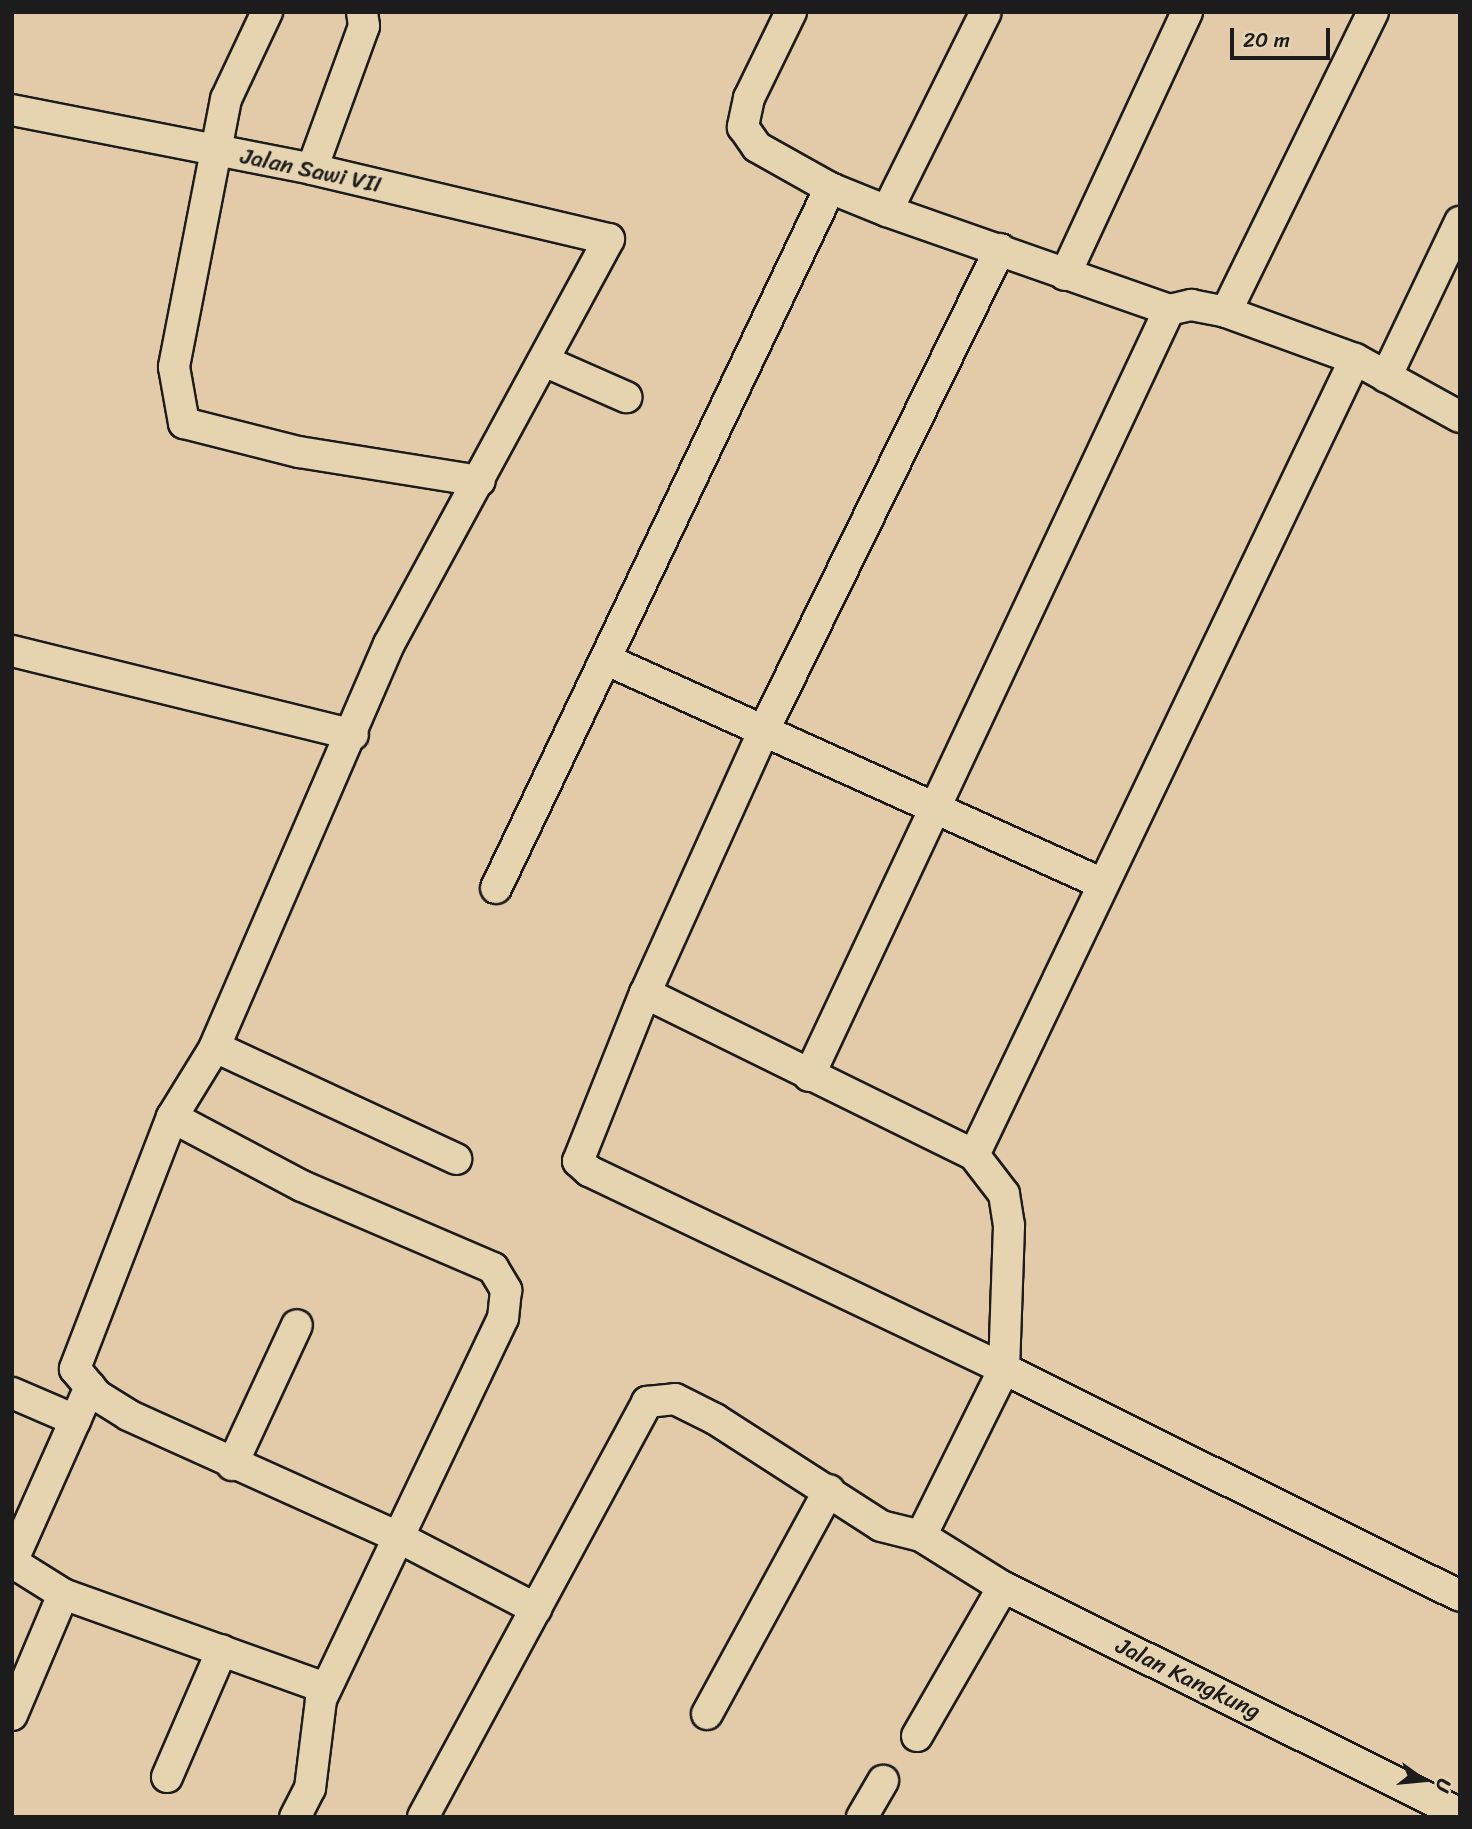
<!DOCTYPE html>
<style>
body{margin:0}
#map{position:relative;width:1472px;height:1829px;overflow:hidden;background:#e3cba9;font-family:Sriracha,sans-serif}
div>[style]{position:absolute}
.roads{filter:drop-shadow(2px 0 #1c1c1c) drop-shadow(-2px 0 #1c1c1c) drop-shadow(0 2px #1c1c1c) drop-shadow(0 -2px #1c1c1c)}
.street>*{height:30px;margin:-15px;padding:0 15px;transform-origin:15px;border-radius:15px;background:#e6d4b1}
span{translate:-50% -50%;white-space:nowrap;text-align:center;line-height:1.15;-webkit-text-stroke:7px #e6d4b1;paint-order:stroke}
.street-label{font-size:23px;color:#1c1c1c}
.frame{position:absolute;inset:0;border:14px solid #1c1c1c;pointer-events:none}
.north{position:absolute;left:1388px;top:1745px;width:70px;height:70px;-webkit-text-stroke:5px #e6d4b1;paint-order:stroke;rotate:105deg;font-size:19px;font-weight:700;line-height:28px;text-align:center;color:#1c1c1c}
.north::after{content:'';display:block;margin:auto;width:24px;height:32px;background:#1c1c1c;clip-path:polygon(50% 0,100% 100%,50% 72%,0 100%)}
.scale{position:absolute;left:1230px;top:28px;width:100px;height:32px;box-sizing:border-box;border:4px solid #1c1c1c;border-top:0;padding-left:9px;font-size:21px;line-height:24px;white-space:nowrap;color:#1c1c1c;-webkit-text-stroke:5px #e6d4b1;paint-order:stroke}
</style>
<div id="map">
<div class="roads">
<div class="street">
<div style="left:267px;top:12px;width:96px;rotate:115.2deg"></div>
<div style="left:226px;top:99px;width:273px;rotate:101deg"></div>
<div style="left:174px;top:367px;width:57px;rotate:79.9deg"></div>
<div style="left:184px;top:423px;width:119px;rotate:14.2deg"></div>
<div style="left:299px;top:452px;width:183px;rotate:9.1deg"></div>
<div style="left:791px;top:12px;width:96px;rotate:116deg"></div>
<div style="left:749px;top:98px;width:30px;rotate:102deg"></div>
<div style="left:743px;top:127px;width:24px;rotate:55deg"></div>
<div style="left:757px;top:147px;width:84px;rotate:29.3deg"></div>
<div style="left:830px;top:188px;width:61px;rotate:22deg"></div>
<div style="left:887px;top:211px;width:299px;rotate:19.3deg"></div>
<div style="left:1169px;top:310px;width:23px;rotate:-13deg"></div>
<div style="left:1191px;top:305px;width:36px;rotate:11deg"></div>
<div style="left:1226px;top:312px;width:137px;rotate:20deg"></div>
<div style="left:1355px;top:359px;width:120px;rotate:28.9deg"></div>
<div style="left:12px;top:110px;width:306px;rotate:11.1deg"></div>
<div style="left:312px;top:169px;width:305px;rotate:13.3deg"></div>
<div style="left:609px;top:239px;width:461px;rotate:118.5deg"></div>
<div style="left:389px;top:644px;width:439px;rotate:113.4deg"></div>
<div style="left:215px;top:1047px;width:82px;rotate:121.6deg"></div>
<div style="left:172px;top:1117px;width:270px;rotate:111.1deg"></div>
<div style="left:75px;top:1369px;width:35px;rotate:50deg"></div>
<div style="left:98px;top:1396px;width:36px;rotate:32deg"></div>
<div style="left:128px;top:1415px;width:294px;rotate:24.3deg"></div>
<div style="left:396px;top:1536px;width:158px;rotate:27.5deg"></div>
<div style="left:312px;top:169px;width:152px;rotate:-70deg"></div>
<div style="left:364px;top:26px;width:14px;rotate:-98deg"></div>
<div style="left:887px;top:211px;width:222px;rotate:-63.6deg"></div>
<div style="left:1000px;top:249px;width:536px;rotate:116.13deg"></div>
<div style="left:764px;top:730px;width:289px;rotate:114.3deg"></div>
<div style="left:645px;top:993px;width:181px;rotate:111.7deg"></div>
<div style="left:578px;top:1161px;width:15px;rotate:42deg"></div>
<div style="left:589px;top:1171px;width:460px;rotate:25.5deg"></div>
<div style="left:1004px;top:1369px;width:509px;rotate:26.46deg"></div>
<div style="left:1065px;top:275px;width:290px;rotate:-65.1deg"></div>
<div style="left:1226px;top:312px;width:334px;rotate:-63.9deg"></div>
<div style="left:544px;top:361px;width:90px;rotate:23.7deg"></div>
<div style="left:1386px;top:377px;width:172px;rotate:-64.5deg"></div>
<div style="left:12px;top:651px;width:351px;rotate:13.8deg"></div>
<div style="left:607px;top:660px;width:544px;rotate:24.3deg"></div>
<div style="left:496px;top:888px;width:776px;rotate:-64.49deg"></div>
<div style="left:645px;top:993px;width:367px;rotate:26.2deg"></div>
<div style="left:974px;top:1155px;width:49px;rotate:52.4deg"></div>
<div style="left:1004px;top:1194px;width:32px;rotate:81deg"></div>
<div style="left:1009px;top:1226px;width:143px;rotate:92deg"></div>
<div style="left:1004px;top:1369px;width:186px;rotate:116.4deg"></div>
<div style="left:215px;top:1047px;width:266px;rotate:24.9deg"></div>
<div style="left:809px;top:1076px;width:846px;rotate:-64.83deg"></div>
<div style="left:172px;top:1117px;width:147px;rotate:28deg"></div>
<div style="left:302px;top:1186px;width:208px;rotate:23.2deg"></div>
<div style="left:493px;top:1268px;width:26px;rotate:59deg"></div>
<div style="left:506px;top:1290px;width:28px;rotate:96deg"></div>
<div style="left:503px;top:1318px;width:423px;rotate:115.5deg"></div>
<div style="left:321px;top:1700px;width:89px;rotate:97.1deg"></div>
<div style="left:310px;top:1788px;width:33px;rotate:117deg"></div>
<div style="left:974px;top:1155px;width:882px;rotate:-64.42deg"></div>
<div style="left:12px;top:1393px;width:69px;rotate:23.2deg"></div>
<div style="left:232px;top:1465px;width:154px;rotate:-65.1deg"></div>
<div style="left:63px;top:1594px;width:279px;rotate:19.7deg"></div>
<div style="left:707px;top:1714px;width:255px;rotate:-61.4deg"></div>
<div style="left:12px;top:1715px;width:131px;rotate:-67.1deg"></div>
<div style="left:63px;top:1594px;width:57px;rotate:-148deg"></div>
<div style="left:15px;top:1564px;width:11px;rotate:-85deg"></div>
<div style="left:16px;top:1553px;width:182px;rotate:-66deg"></div>
<div style="left:917px;top:1736px;width:172px;rotate:-60deg"></div>
<div style="left:167px;top:1777px;width:138px;rotate:-66.6deg"></div>
<div style="left:423px;top:1817px;width:472px;rotate:-61.6deg"></div>
<div style="left:647px;top:1402px;width:28px;rotate:-6deg"></div>
<div style="left:675px;top:1399px;width:45px;rotate:26.6deg"></div>
<div style="left:715px;top:1419px;width:197px;rotate:32.8deg"></div>
<div style="left:881px;top:1526px;width:41px;rotate:14deg"></div>
<div style="left:921px;top:1536px;width:97px;rotate:31.9deg"></div>
<div style="left:1003px;top:1587px;width:510px;rotate:26.41deg"></div>
<div style="left:862px;top:1817px;width:42px;rotate:-59.7deg"></div>
</div>
</div>
<div class="street-label">
<span style="left:311px;top:171px;rotate:12deg">Jalan Sawi VII</span>
<span style="left:1188px;top:1679px;rotate:26deg">Jalan Kangkung</span>
</div>
<div class="frame"></div>
<div class="north">U</div>
<div class="scale">20 m</div>
</div>
